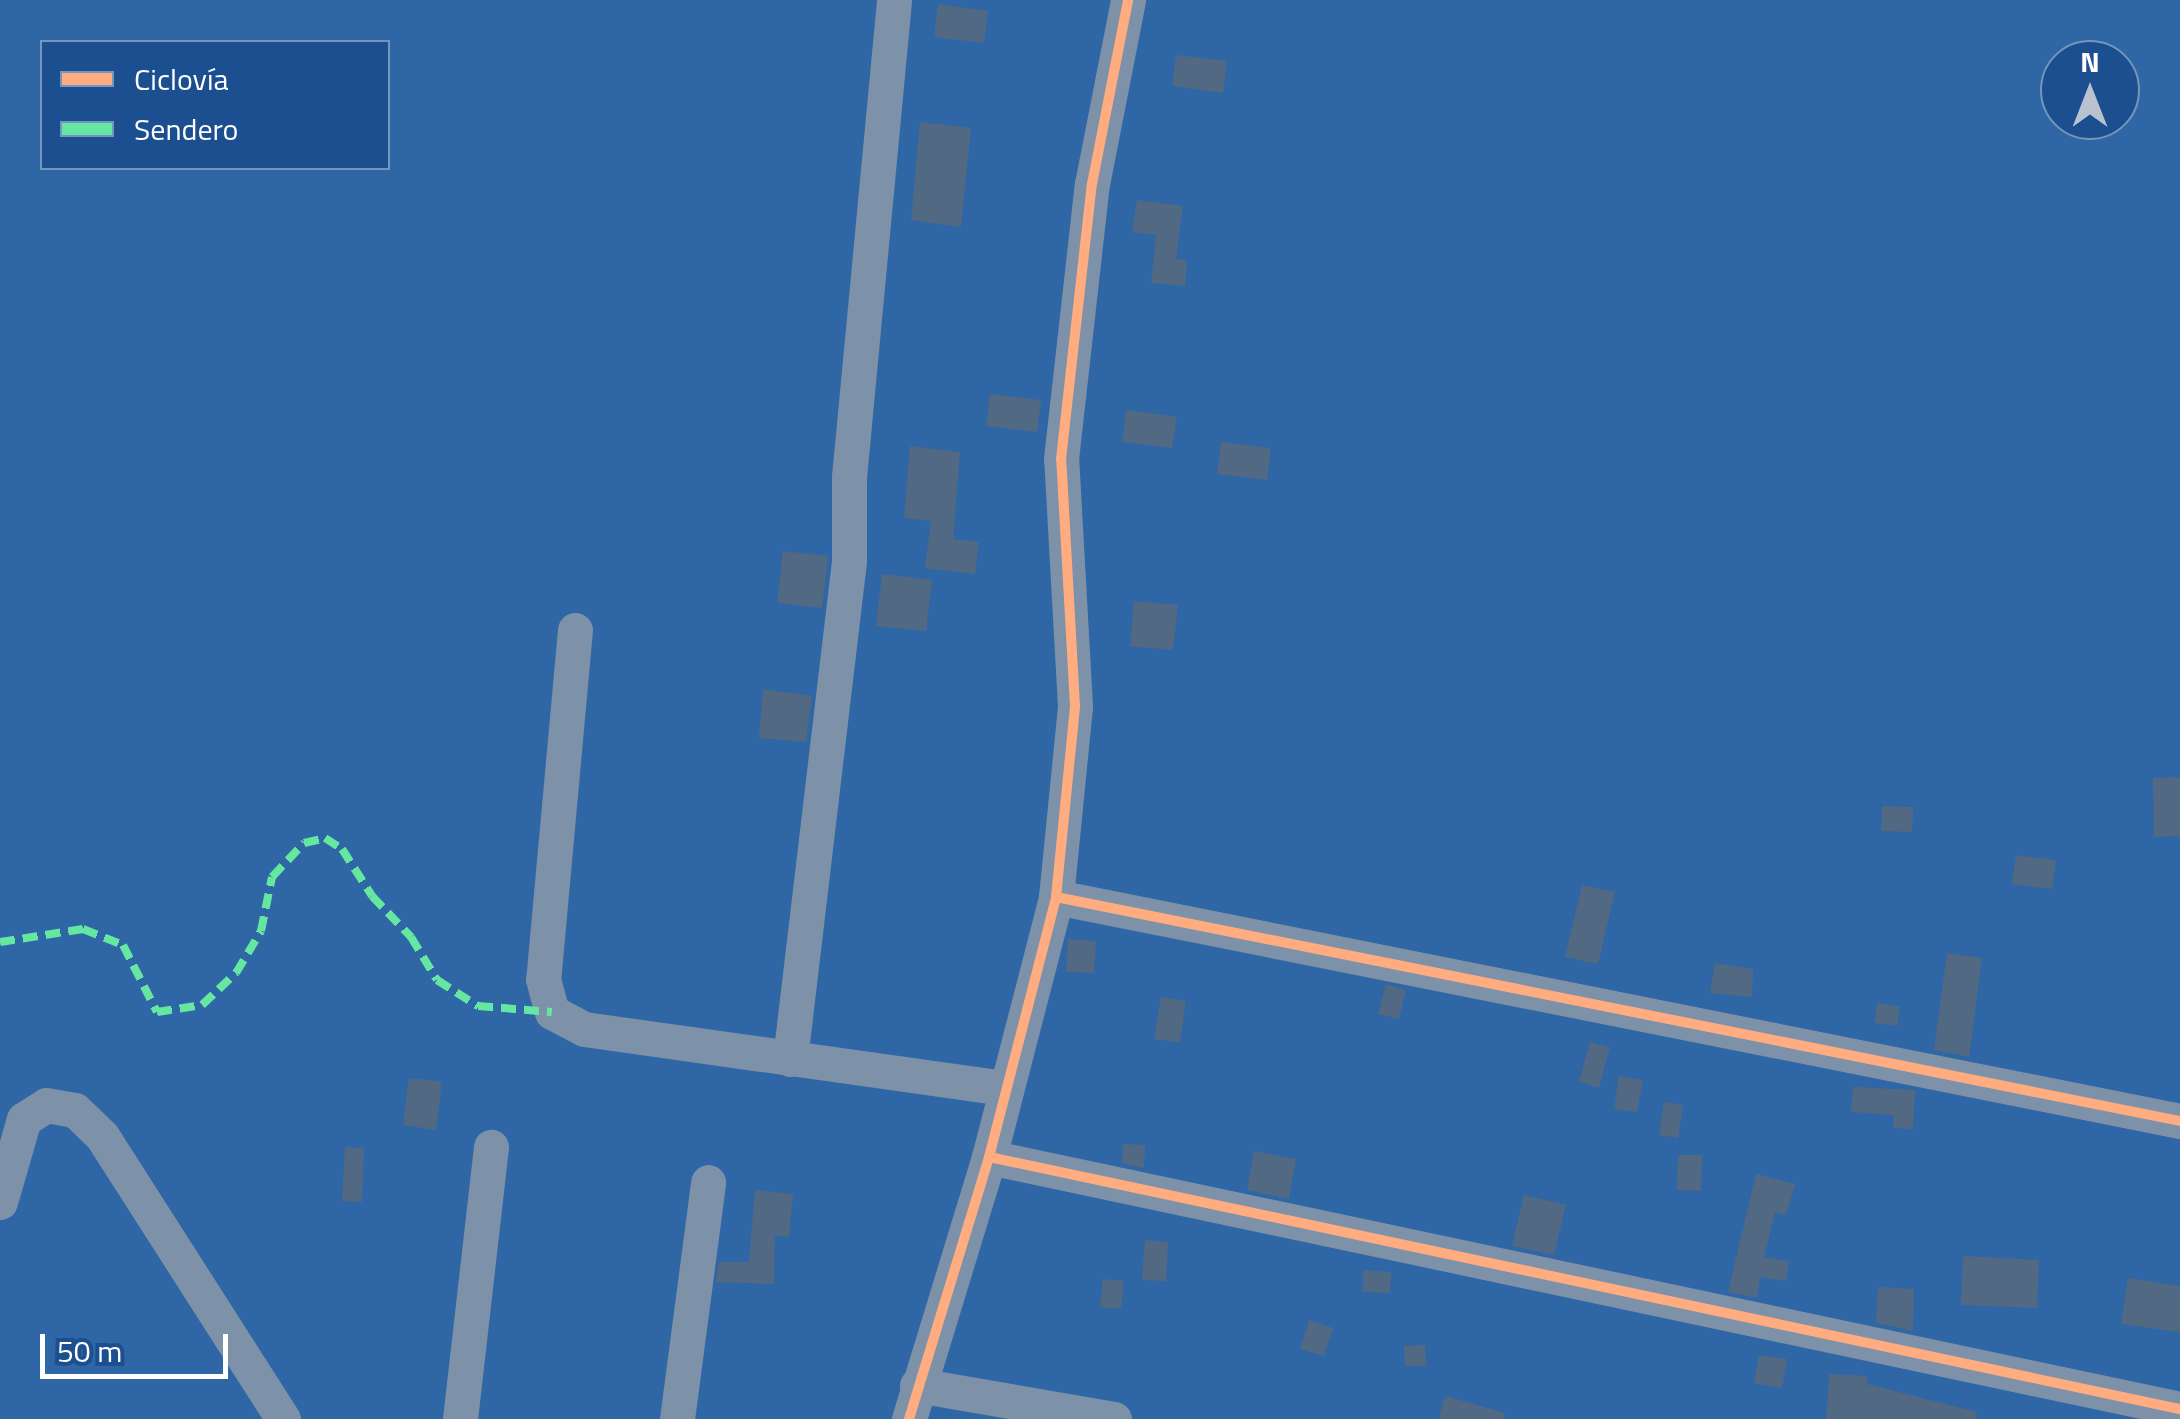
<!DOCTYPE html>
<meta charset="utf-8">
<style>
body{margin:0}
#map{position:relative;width:2180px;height:1419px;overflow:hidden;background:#365274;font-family:"Titillium Web",sans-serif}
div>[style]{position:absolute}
.green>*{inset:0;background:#2f66a5}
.building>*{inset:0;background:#526984}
.minor>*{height:35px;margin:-17.5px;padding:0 17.5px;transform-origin:17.5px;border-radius:17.5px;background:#7d92a8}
.quiet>*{height:8px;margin-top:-4px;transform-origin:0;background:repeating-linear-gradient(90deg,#66e7a1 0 15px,transparent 0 23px)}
.cycleway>*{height:10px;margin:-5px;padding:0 5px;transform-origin:5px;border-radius:5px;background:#ffac80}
span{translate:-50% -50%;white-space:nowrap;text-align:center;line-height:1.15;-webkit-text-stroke:8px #1b4f8f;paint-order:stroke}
.legend{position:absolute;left:40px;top:40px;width:350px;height:130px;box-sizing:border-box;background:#1b4f8f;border:2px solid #7695bc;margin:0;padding:12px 18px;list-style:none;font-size:30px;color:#fff}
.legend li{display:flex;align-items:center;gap:20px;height:50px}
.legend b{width:50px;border:2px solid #7695bc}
.north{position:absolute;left:2040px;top:40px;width:100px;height:100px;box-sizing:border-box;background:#1b4f8f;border:2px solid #7695bc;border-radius:50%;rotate:0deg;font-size:28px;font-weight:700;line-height:40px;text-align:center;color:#fff}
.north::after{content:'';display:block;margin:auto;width:35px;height:45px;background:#b9c2ce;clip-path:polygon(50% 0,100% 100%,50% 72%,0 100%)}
.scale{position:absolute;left:40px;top:1334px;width:188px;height:45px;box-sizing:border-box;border:5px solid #fff;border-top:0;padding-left:12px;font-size:30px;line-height:35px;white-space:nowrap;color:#fff;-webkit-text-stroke:8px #1b4f8f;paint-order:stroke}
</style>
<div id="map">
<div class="green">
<div style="clip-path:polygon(evenodd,0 0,2180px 0,2180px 1419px,0 1419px,0 0,42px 42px,388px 42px,388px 168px,42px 168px,42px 42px,0 0,2060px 60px,2120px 60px,2120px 120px,2060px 120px,2060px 60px)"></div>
</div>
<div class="building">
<div style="clip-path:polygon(938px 4px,988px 11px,984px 43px,934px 37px)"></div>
<div style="clip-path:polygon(1176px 55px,1227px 61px,1223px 93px,1172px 86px)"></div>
<div style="clip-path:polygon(920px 122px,971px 128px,961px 227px,911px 220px)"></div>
<div style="clip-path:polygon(1137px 200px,1183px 206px,1176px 259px,1187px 260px,1185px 286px,1151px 283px,1156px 235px,1132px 232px)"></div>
<div style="clip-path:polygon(990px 394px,1041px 400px,1037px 432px,986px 426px)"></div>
<div style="clip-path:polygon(1126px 410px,1177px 417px,1172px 448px,1122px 442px)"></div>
<div style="clip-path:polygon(1221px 442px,1271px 448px,1267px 480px,1217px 474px)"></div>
<div style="clip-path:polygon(910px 446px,960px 452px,953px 539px,979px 542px,975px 574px,925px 568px,931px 521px,904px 518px)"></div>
<div style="clip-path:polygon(783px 551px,828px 556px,822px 608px,777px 603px)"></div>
<div style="clip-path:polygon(882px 574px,932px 580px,926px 631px,876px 626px)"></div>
<div style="clip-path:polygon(1134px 601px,1178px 605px,1173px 650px,1130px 646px)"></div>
<div style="clip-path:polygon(763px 689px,812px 696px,806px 742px,759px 738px)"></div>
<div style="clip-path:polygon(2180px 777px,2180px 836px,2154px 837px,2153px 778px)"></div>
<div style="clip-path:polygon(1882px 806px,1913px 807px,1912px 832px,1881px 831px)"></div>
<div style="clip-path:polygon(2016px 855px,2056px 860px,2052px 889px,2012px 884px)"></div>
<div style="clip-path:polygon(1582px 885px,1615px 892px,1598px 964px,1565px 957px)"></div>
<div style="clip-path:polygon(1068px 939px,1096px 941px,1094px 973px,1066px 972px)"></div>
<div style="clip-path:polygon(1947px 953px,1982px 958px,1969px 1057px,1934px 1050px)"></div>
<div style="clip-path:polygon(1715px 963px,1753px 969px,1752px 997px,1710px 993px)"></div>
<div style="clip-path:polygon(1386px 984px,1406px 990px,1399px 1019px,1378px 1014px)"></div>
<div style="clip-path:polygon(1161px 997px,1186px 1001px,1180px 1043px,1154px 1039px)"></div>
<div style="clip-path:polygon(1877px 1003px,1900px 1007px,1897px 1026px,1874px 1023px)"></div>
<div style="clip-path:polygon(1590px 1042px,1610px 1047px,1599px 1088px,1579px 1082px)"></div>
<div style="clip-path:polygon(1619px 1076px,1643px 1080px,1637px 1112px,1614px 1109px)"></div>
<div style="clip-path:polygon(409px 1078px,442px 1082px,436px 1130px,403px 1125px)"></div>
<div style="clip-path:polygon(1853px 1087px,1915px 1090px,1913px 1129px,1893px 1128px,1894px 1115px,1851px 1112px)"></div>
<div style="clip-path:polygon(1664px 1102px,1683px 1105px,1678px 1138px,1659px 1135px)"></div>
<div style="clip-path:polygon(1123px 1144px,1145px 1145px,1144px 1168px,1122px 1163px)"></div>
<div style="clip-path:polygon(345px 1147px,364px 1148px,362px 1202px,342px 1201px)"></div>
<div style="clip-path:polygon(1254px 1151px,1296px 1159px,1289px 1199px,1247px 1190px)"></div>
<div style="clip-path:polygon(1678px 1155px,1702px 1155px,1701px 1191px,1677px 1190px)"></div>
<div style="clip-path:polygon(1756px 1174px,1795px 1184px,1786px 1215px,1775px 1212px,1764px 1257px,1789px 1261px,1786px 1281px,1760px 1277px,1757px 1298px,1728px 1292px)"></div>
<div style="clip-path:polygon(755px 1190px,793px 1194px,789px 1237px,775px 1235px,774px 1284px,716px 1282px,719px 1262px,749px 1262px)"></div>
<div style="clip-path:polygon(1524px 1195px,1566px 1205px,1554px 1255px,1512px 1246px)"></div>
<div style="clip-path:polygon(1145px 1240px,1168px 1242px,1166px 1281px,1142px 1280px)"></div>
<div style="clip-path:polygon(1963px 1256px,2039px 1260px,2037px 1308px,1961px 1305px)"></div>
<div style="clip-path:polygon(1363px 1270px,1391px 1272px,1390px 1293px,1363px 1292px)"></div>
<div style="clip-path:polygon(2128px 1278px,2180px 1286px,2180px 1332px,2121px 1324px)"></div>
<div style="clip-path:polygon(1103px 1279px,1124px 1281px,1121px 1309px,1100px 1307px)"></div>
<div style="clip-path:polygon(1878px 1287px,1914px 1289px,1913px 1331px,1876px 1323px)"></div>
<div style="clip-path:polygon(1309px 1320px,1333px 1328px,1324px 1356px,1300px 1349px)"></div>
<div style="clip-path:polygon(1425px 1345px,1426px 1366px,1405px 1366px,1404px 1346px)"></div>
<div style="clip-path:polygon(1759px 1355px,1787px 1359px,1782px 1388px,1754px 1383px)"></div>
<div style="clip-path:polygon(1829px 1374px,1867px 1376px,1867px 1384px,1977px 1412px,1976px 1419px,1826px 1419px)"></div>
<div style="clip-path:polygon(1445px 1396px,1505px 1413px,1504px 1419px,1439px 1419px)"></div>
</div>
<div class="minor">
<div style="left:575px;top:630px;width:350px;rotate:95.2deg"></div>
<div style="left:543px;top:979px;width:34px;rotate:75deg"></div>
<div style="left:552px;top:1012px;width:36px;rotate:28deg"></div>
<div style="left:584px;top:1029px;width:425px;rotate:8deg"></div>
<div style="left:1056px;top:897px;width:1146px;rotate:11.27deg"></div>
<div style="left:790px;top:1059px;width:501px;rotate:-83.24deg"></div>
<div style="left:849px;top:561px;width:84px;rotate:-90deg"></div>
<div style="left:849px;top:477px;width:479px;rotate:-84.6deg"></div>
<div style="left:989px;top:1157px;width:1217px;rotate:11.95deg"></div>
<div style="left:0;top:1202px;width:86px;rotate:-73.9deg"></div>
<div style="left:24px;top:1119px;width:26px;rotate:-32deg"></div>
<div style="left:46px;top:1105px;width:29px;rotate:10deg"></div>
<div style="left:75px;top:1110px;width:37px;rotate:44deg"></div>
<div style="left:102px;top:1136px;width:336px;rotate:57.4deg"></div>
<div style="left:917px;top:1385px;width:200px;rotate:9.8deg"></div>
<div style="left:460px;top:1419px;width:274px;rotate:-83.5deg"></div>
<div style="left:677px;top:1419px;width:239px;rotate:-82.5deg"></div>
<div style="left:909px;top:1419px;width:274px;rotate:-73deg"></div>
<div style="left:989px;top:1157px;width:268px;rotate:-75.5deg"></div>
<div style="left:1056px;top:897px;width:192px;rotate:-84.3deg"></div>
<div style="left:1075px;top:706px;width:247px;rotate:-93.2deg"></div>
<div style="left:1061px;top:459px;width:277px;rotate:-83.6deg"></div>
<div style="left:1092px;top:184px;width:187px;rotate:-78.9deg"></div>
</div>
<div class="quiet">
<div style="left:0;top:942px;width:84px;rotate:-8.9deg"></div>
<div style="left:83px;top:929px;width:43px;rotate:21.8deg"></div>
<div style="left:123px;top:945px;width:75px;rotate:63.1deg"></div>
<div style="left:157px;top:1012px;width:46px;rotate:-8.8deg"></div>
<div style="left:202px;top:1005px;width:47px;rotate:-43.3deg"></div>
<div style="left:236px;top:973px;width:49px;rotate:-59.2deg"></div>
<div style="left:261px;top:931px;width:55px;rotate:-78.5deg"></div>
<div style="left:272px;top:877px;width:47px;rotate:-46.7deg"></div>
<div style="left:304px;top:843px;width:22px;rotate:-13deg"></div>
<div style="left:325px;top:838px;width:20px;rotate:33deg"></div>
<div style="left:342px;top:849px;width:56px;rotate:57.4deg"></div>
<div style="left:372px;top:896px;width:57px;rotate:46.4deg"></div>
<div style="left:411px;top:937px;width:50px;rotate:58.8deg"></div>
<div style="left:437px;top:980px;width:49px;rotate:32.4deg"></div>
<div style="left:478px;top:1006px;width:74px;rotate:4.6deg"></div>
</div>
<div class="cycleway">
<div style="left:1056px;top:897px;width:1146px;rotate:11.27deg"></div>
<div style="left:989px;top:1157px;width:1217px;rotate:11.95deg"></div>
<div style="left:909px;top:1419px;width:274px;rotate:-73deg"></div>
<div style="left:989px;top:1157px;width:268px;rotate:-75.5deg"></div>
<div style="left:1056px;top:897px;width:192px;rotate:-84.3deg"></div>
<div style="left:1075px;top:706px;width:247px;rotate:-93.2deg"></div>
<div style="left:1061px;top:459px;width:277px;rotate:-83.6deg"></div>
<div style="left:1092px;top:184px;width:187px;rotate:-78.9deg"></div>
</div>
<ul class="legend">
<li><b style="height:12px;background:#ffac80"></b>Ciclovía</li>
<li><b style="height:12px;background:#66e7a1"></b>Sendero</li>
</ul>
<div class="north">N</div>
<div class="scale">50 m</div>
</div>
